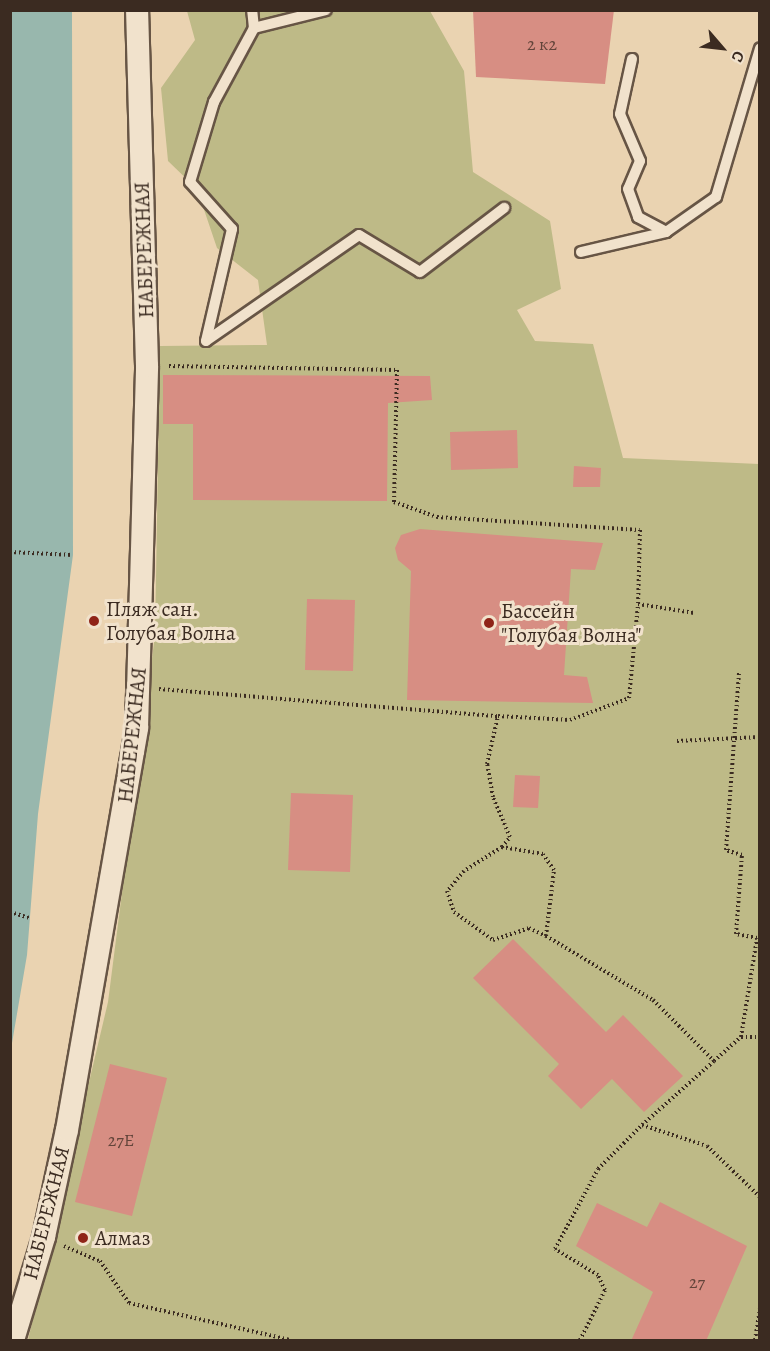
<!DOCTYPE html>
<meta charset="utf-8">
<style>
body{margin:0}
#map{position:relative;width:770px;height:1351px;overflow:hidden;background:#ead3b1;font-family:Alegreya,serif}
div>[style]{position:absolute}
.green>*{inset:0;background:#beba87}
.water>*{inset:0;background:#98b7ad}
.building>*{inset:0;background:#d78e83}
.path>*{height:4px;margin-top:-2px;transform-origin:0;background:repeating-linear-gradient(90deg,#3b2b21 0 1.5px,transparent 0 4.5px)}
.roads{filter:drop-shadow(2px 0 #675545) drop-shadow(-2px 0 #675545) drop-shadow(0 2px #675545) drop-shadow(0 -2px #675545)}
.lane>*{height:10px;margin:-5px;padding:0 5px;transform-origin:5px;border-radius:5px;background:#f1e2cc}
.street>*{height:22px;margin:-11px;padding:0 11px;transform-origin:11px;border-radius:11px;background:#f1e2cc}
.dots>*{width:16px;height:16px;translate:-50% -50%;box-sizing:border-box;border:3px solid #f1e2cc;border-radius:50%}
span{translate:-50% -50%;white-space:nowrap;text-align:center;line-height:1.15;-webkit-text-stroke:6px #f1e2cc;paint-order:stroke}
.number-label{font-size:18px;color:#62443a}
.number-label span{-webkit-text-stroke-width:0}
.street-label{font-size:21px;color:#3b2b21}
.poi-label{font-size:21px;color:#3b2b21}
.left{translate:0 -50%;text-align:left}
.frame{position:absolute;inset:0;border:12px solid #3b2b21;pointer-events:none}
.north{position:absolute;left:692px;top:18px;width:60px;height:60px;-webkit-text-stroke:4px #f1e2cc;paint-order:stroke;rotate:118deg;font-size:16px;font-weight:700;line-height:24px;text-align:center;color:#3b2b21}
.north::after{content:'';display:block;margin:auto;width:21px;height:27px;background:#3b2b21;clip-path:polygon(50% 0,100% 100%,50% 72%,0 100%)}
</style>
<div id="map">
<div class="green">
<div style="clip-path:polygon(187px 11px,430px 11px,464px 71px,473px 172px,550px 221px,561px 289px,517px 310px,535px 341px,593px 344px,623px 458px,759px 464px,759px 1340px,28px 1340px,108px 1002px,155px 635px,160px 346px,267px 345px,258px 280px,217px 248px,197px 189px,168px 161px,161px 88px,195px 40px)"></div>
</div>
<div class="water">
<div style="clip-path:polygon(11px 10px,72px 11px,73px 555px,38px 814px,27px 955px,11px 1049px)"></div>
</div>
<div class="building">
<div style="clip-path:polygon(473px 10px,614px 10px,605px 84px,476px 77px)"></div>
<div style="clip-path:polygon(163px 375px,430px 376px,432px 400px,388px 403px,387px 501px,193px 500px,193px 424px,163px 424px)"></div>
<div style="clip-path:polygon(517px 430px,518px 468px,451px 470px,450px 432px)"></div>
<div style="clip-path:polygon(574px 466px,601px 468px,600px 487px,573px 487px)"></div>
<div style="clip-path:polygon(420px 529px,603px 543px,595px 570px,571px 569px,564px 675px,587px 677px,593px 703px,407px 700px,411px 571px,398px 560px,395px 548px,401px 535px)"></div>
<div style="clip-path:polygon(307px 599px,355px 600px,353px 671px,305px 670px)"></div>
<div style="clip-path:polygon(515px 775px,540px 776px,538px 808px,513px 807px)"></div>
<div style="clip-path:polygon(291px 793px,353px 795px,350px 872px,288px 870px)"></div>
<div style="clip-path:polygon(513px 939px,606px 1032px,623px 1015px,683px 1076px,644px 1112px,612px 1079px,581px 1109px,548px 1076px,559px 1064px,473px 978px)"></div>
<div style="clip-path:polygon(110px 1064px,167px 1078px,132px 1216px,75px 1202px)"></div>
<div style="clip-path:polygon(660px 1202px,747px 1246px,706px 1341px,631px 1341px,653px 1292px,576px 1246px,597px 1203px,647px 1227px)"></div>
</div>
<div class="path">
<div style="left:169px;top:366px;width:228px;rotate:1deg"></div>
<div style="left:397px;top:370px;width:132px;rotate:91.3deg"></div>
<div style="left:394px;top:502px;width:46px;rotate:19.2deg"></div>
<div style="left:437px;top:517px;width:203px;rotate:3.7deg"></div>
<div style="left:640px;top:530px;width:74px;rotate:91.5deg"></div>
<div style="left:10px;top:552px;width:63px;rotate:2.7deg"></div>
<div style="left:159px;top:689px;width:340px;rotate:4.6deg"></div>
<div style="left:677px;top:741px;width:83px;rotate:-2.8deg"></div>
<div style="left:502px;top:847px;width:45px;rotate:147.7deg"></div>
<div style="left:464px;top:871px;width:26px;rotate:130deg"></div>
<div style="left:447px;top:891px;width:22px;rotate:72deg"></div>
<div style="left:454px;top:912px;width:48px;rotate:35.7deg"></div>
<div style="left:493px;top:940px;width:38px;rotate:-18deg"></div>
<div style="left:529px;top:928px;width:19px;rotate:25deg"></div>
<div style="left:546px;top:936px;width:125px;rotate:30.9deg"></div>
<div style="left:653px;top:1000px;width:86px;rotate:45deg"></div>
<div style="left:714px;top:1061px;width:36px;rotate:-42deg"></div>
<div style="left:741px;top:1037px;width:100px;rotate:-80.8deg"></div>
<div style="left:757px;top:938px;width:21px;rotate:-169deg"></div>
<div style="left:736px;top:934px;width:79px;rotate:-85.7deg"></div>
<div style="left:742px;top:855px;width:17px;rotate:-163deg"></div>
<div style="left:726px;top:850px;width:178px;rotate:-85.8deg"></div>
<div style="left:10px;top:912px;width:21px;rotate:17deg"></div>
<div style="left:546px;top:936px;width:66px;rotate:-83.1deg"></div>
<div style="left:554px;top:870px;width:19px;rotate:-125deg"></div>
<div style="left:543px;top:854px;width:42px;rotate:-170.3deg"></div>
<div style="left:502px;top:847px;width:13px;rotate:-51deg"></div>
<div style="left:510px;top:837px;width:43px;rotate:-113deg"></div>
<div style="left:493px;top:797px;width:34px;rotate:-100deg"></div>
<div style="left:487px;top:764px;width:49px;rotate:-77.1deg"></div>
<div style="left:498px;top:716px;width:72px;rotate:3.2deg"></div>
<div style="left:570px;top:720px;width:63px;rotate:-20.4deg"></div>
<div style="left:629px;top:698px;width:94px;rotate:-84.5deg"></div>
<div style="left:638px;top:604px;width:57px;rotate:9.1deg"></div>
<div style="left:741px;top:1037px;width:19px"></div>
<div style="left:642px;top:1125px;width:96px;rotate:-41.6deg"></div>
<div style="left:64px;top:1246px;width:39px;rotate:23deg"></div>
<div style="left:100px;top:1261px;width:51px;rotate:55.4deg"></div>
<div style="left:129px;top:1303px;width:165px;rotate:12.9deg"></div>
<div style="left:580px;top:1340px;width:56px;rotate:-63.4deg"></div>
<div style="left:605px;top:1290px;width:17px;rotate:-115deg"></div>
<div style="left:598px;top:1275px;width:50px;rotate:-148.8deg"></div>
<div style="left:555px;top:1249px;width:91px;rotate:-61.7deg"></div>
<div style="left:598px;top:1169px;width:62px;rotate:-45deg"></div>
<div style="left:642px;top:1125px;width:68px;rotate:17.9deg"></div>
<div style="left:707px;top:1146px;width:74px;rotate:43.9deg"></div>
<div style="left:755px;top:1340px;width:33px;rotate:-81deg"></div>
</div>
<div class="roads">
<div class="lane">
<div style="left:254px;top:28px;width:74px;rotate:-14deg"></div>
<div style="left:632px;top:59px;width:56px;rotate:102.3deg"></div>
<div style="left:620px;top:114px;width:51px;rotate:66.9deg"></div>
<div style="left:640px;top:161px;width:30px;rotate:113deg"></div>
<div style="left:628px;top:189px;width:30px;rotate:70deg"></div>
<div style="left:638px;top:217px;width:32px;rotate:28deg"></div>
<div style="left:581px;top:252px;width:87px;rotate:-13.2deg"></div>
<div style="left:666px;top:232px;width:61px;rotate:-35deg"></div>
<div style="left:716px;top:197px;width:155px;rotate:-73.5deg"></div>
<div style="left:206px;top:341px;width:115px;rotate:-76.9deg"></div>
<div style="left:232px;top:229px;width:63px;rotate:-131.8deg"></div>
<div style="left:190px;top:182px;width:84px;rotate:-73.3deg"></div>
<div style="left:214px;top:102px;width:84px;rotate:-61.6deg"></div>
<div style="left:254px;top:28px;width:18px;rotate:-96deg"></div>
<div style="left:206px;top:341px;width:186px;rotate:-34.7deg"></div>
<div style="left:359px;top:235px;width:71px;rotate:31.2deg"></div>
<div style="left:420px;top:272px;width:106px;rotate:-37.3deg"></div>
</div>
<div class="street">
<div style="left:13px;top:1340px;width:108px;rotate:-73.2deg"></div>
<div style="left:44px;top:1237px;width:109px;rotate:-77.9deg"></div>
<div style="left:67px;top:1130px;width:408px;rotate:-80.1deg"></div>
<div style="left:137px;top:728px;width:362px;rotate:-88.4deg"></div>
<div style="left:147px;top:366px;width:356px;rotate:-91.6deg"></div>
</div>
</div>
<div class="dots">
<div style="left:94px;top:621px;background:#8f2418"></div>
<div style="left:489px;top:623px;background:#8f2418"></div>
<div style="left:83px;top:1238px;background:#8f2418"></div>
</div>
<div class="number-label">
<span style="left:542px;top:44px">2 к2</span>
<span style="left:121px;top:1140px">27Е</span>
<span style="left:697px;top:1282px">27</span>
</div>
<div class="street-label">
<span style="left:144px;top:250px;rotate:-92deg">НАБЕРЕЖНАЯ</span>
<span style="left:132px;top:735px;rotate:-84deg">НАБЕРЕЖНАЯ</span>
<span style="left:46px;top:1213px;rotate:-76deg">НАБЕРЕЖНАЯ</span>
</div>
<div class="poi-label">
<span class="left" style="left:106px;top:621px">Пляж сан.<br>Голубая Волна</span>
<span class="left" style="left:501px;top:623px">Бассейн<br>"Голубая Волна"</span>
<span class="left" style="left:95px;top:1238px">Алмаз</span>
</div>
<div class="frame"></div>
<div class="north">С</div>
</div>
